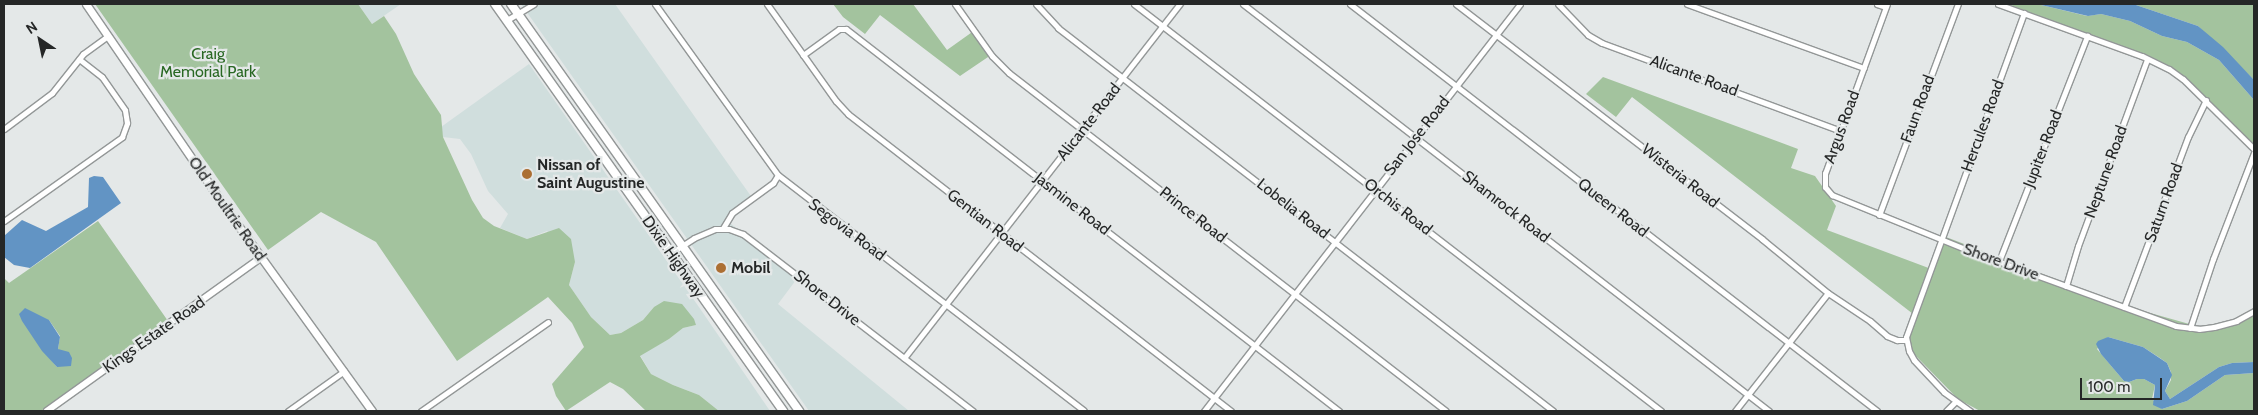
<!DOCTYPE html>
<style>
body{margin:0}
#map{position:relative;width:2258px;height:415px;overflow:hidden;background:#e4e8e8;font-family:Cabin,sans-serif}
div>[style]{position:absolute}
.built>*{inset:0;background:#d0dedd}
.green>*{inset:0;background:#a3c39e}
.water>*{inset:0;background:#6294c4}
.roads{filter:drop-shadow(1px 0 #939797) drop-shadow(-1px 0 #939797) drop-shadow(0 1px #939797) drop-shadow(0 -1px #939797)}
.minor>*{height:5px;margin:-2.5px;padding:0 2.5px;transform-origin:2.5px;border-radius:2.5px;background:#fff}
.tertiary>*{height:5.5px;margin:-2.75px;padding:0 2.75px;transform-origin:2.75px;border-radius:2.75px;background:#fff}
.secondary>*{height:7px;margin:-3.5px;padding:0 3.5px;transform-origin:3.5px;border-radius:3.5px;background:#fff}
.primary>*{height:8px;margin:-4px;padding:0 4px;transform-origin:4px;border-radius:4px;background:#fff}
.dots>*{width:14px;height:14px;translate:-50% -50%;box-sizing:border-box;border:2px solid #e4e8e8;border-radius:50%}
span{translate:-50% -50%;white-space:nowrap;text-align:center;line-height:1.15;-webkit-text-stroke:4.5px #e4e8e8;paint-order:stroke}
.park-label{font-size:16px;color:#296823}
.street-label{font-size:16px;color:#252727}
.poi-label{font-size:16px;color:#252727;font-weight:700}
.left{translate:0 -50%;text-align:left}
.frame{position:absolute;inset:0;border:5px solid #252727;pointer-events:none}
.north{position:absolute;left:15px;top:15px;width:50px;height:50px;-webkit-text-stroke:4px #e4e8e8;paint-order:stroke;rotate:326deg;font-size:14px;font-weight:700;line-height:20px;text-align:center;color:#252727}
.north::after{content:'';display:block;margin:auto;width:18px;height:22px;background:#252727;clip-path:polygon(50% 0,100% 100%,50% 72%,0 100%)}
.scale{position:absolute;left:2080px;top:378px;width:82px;height:22px;box-sizing:border-box;border:2px solid #252727;border-top:0;padding-left:6px;font-size:15px;line-height:18px;white-space:nowrap;color:#252727;-webkit-text-stroke:4px #e4e8e8;paint-order:stroke}
</style>
<div id="map">
<div class="built">
<div style="clip-path:polygon(358px 4px,401px 4px,372px 24px)"></div>
<div style="clip-path:polygon(521px 4px,615px 4px,753px 199px,726px 220px,799px 276px,778px 304px,909px 411px,809px 411px)"></div>
<div style="clip-path:polygon(529px 64px,701px 310px,770px 411px,719px 411px,699px 395px,673px 385px,651px 374px,640px 355px,669px 339px,683px 328px,696px 325px,654px 307px,643px 320px,621px 333px,610px 335px,591px 317px,569px 285px,575px 262px,547px 231px,527px 239px,500px 228px,508px 214px,488px 191px,471px 154px,460px 139px,443px 137px,441px 127px)"></div>
</div>
<div class="green">
<div style="clip-path:polygon(95px 4px,358px 4px,372px 24px,384px 16px,396px 34px,414px 74px,441px 115px,443px 137px,472px 200px,483px 218px,494px 226px,527px 239px,559px 228px,571px 239px,575px 262px,569px 285px,591px 317px,610px 335px,621px 333px,643px 320px,654px 307px,664px 301px,682px 304px,694px 319px,696px 325px,683px 328px,669px 339px,640px 356px,651px 374px,673px 385px,699px 395px,719px 411px,646px 411px,623px 389px,610px 382px,566px 411px,556px 396px,552px 384px,584px 347px,572px 323px,548px 297px,457px 361px,376px 242px,321px 212px,268px 250px)"></div>
<div style="clip-path:polygon(833px 4px,913px 4px,947px 50px,975px 30px,991px 55px,960px 76px,880px 15px,865px 34px,843px 17px)"></div>
<div style="clip-path:polygon(2008px 4px,2037px 4px,2087px 16px,2101px 14px,2130px 21px,2162px 36px,2187px 42px,2219px 60px,2254px 100px,2254px 146px,2180px 74px,2158px 61px)"></div>
<div style="clip-path:polygon(2133px 4px,2254px 4px,2254px 80px,2198px 26px)"></div>
<div style="clip-path:polygon(1603px 77px,1798px 149px,1791px 168px,1815px 176px,1836px 206px,1827px 230px,1934px 270px,1946px 237px,2129px 307px,2207px 329px,2238px 320px,2254px 309px,2254px 362px,2232px 363px,2219px 367px,2170px 399px,2165px 391px,2171px 380px,2171px 372px,2167px 363px,2160px 358px,2143px 347px,2108px 337px,2097px 349px,2124px 381px,2129px 382px,2137px 379px,2144px 379px,2155px 385px,2152px 399px,2162px 409px,2187px 401px,2225px 375px,2254px 373px,2254px 411px,1980px 411px,1958px 399px,1914px 354px,1907px 343px,1917px 317px,1632px 97px,1616px 117px,1586px 94px)"></div>
<div style="clip-path:polygon(evenodd,98px 221px,168px 321px,41px 411px,4px 411px,4px 278px,9px 283px,98px 221px,49px 320px,60px 336px,58px 349px,62px 352px,57px 367px,51px 360px,49px 320px)"></div>
</div>
<div class="water">
<div style="clip-path:polygon(2037px 4px,2133px 4px,2198px 26px,2223px 47px,2254px 80px,2254px 100px,2219px 60px,2187px 42px,2162px 36px,2130px 21px,2101px 14px,2088px 16px)"></div>
<div style="clip-path:polygon(94px 176px,103px 177px,121px 203px,30px 268px,14px 265px,4px 257px,4px 236px,22px 220px,46px 231px,88px 207px,89px 178px)"></div>
<div style="clip-path:polygon(25px 308px,49px 320px,60px 337px,58px 349px,69px 352px,72px 358px,71px 366px,57px 367px,42px 351px,22px 321px,19px 314px)"></div>
<div style="clip-path:polygon(2108px 337px,2143px 347px,2167px 363px,2172px 375px,2165px 391px,2170px 399px,2219px 367px,2232px 363px,2254px 362px,2254px 373px,2225px 375px,2187px 401px,2162px 409px,2153px 405px,2155px 385px,2144px 379px,2137px 379px,2129px 382px,2124px 381px,2101px 354px,2096px 344px,2098px 341px)"></div>
</div>
<div class="roads">
<div class="minor">
<div style="left:655px;top:4px;width:211px;rotate:54.3deg"></div>
<div style="left:778px;top:175px;width:386px;rotate:37.6deg"></div>
<div style="left:767px;top:4px;width:119px;rotate:54.6deg"></div>
<div style="left:836px;top:101px;width:18px;rotate:47deg"></div>
<div style="left:848px;top:114px;width:485px;rotate:37.8deg"></div>
<div style="left:955px;top:4px;width:64px;rotate:54.6deg"></div>
<div style="left:992px;top:56px;width:24px;rotate:45deg"></div>
<div style="left:1009px;top:73px;width:552px;rotate:37.72deg"></div>
<div style="left:1036px;top:4px;width:33px;rotate:47deg"></div>
<div style="left:1058px;top:28px;width:626px;rotate:37.73deg"></div>
<div style="left:1134px;top:4px;width:666px;rotate:37.68deg"></div>
<div style="left:1243px;top:4px;width:665px;rotate:37.73deg"></div>
<div style="left:1350px;top:4px;width:666px;rotate:37.68deg"></div>
<div style="left:1456px;top:4px;width:386px;rotate:37.5deg"></div>
<div style="left:1762px;top:239px;width:85px;rotate:39.3deg"></div>
<div style="left:1828px;top:293px;width:50px;rotate:33.7deg"></div>
<div style="left:1870px;top:321px;width:23px;rotate:41deg"></div>
<div style="left:1887px;top:336px;width:11px;rotate:22deg"></div>
<div style="left:1897px;top:340px;width:9px"></div>
<div style="left:1558px;top:4px;width:43px;rotate:45.9deg"></div>
<div style="left:1588px;top:35px;width:16px;rotate:30deg"></div>
<div style="left:1602px;top:43px;width:255px;rotate:20.2deg"></div>
<div style="left:1687px;top:4px;width:188px;rotate:19.9deg"></div>
<div style="left:1877px;top:4px;width:9px;rotate:18deg"></div>
<div style="left:1887px;top:4px;width:180px;rotate:110.1deg"></div>
<div style="left:1825px;top:173px;width:14px;rotate:90deg"></div>
<div style="left:1825px;top:187px;width:11px;rotate:49deg"></div>
<div style="left:1832px;top:195px;width:149px;rotate:22.1deg"></div>
<div style="left:1970px;top:251px;width:219px;rotate:20deg"></div>
<div style="left:2176px;top:326px;width:23px;rotate:7deg"></div>
<div style="left:2199px;top:329px;width:15px;rotate:-8deg"></div>
<div style="left:2214px;top:327px;width:23px;rotate:-15deg"></div>
<div style="left:2236px;top:321px;width:21px;rotate:-29deg"></div>
<div style="left:1998px;top:4px;width:153px;rotate:19.9deg"></div>
<div style="left:2142px;top:56px;width:30px;rotate:26deg"></div>
<div style="left:2169px;top:69px;width:17px;rotate:36deg"></div>
<div style="left:2183px;top:79px;width:100px;rotate:44.6deg"></div>
<div style="left:507px;top:20px;width:31px;rotate:-31deg"></div>
<div style="left:803px;top:55px;width:44px;rotate:-35.8deg"></div>
<div style="left:839px;top:29px;width:7px"></div>
<div style="left:846px;top:29px;width:624px;rotate:37.77deg"></div>
<div style="left:4px;top:129px;width:60px;rotate:-36.9deg"></div>
<div style="left:52px;top:93px;width:50px;rotate:-51.5deg"></div>
<div style="left:83px;top:54px;width:31px;rotate:-36deg"></div>
<div style="left:1879px;top:215px;width:225px;rotate:-69.5deg"></div>
<div style="left:4px;top:221px;width:145px;rotate:-35.4deg"></div>
<div style="left:122px;top:137px;width:15px;rotate:-70deg"></div>
<div style="left:127px;top:123px;width:13px;rotate:-99deg"></div>
<div style="left:125px;top:110px;width:40px;rotate:-124.9deg"></div>
<div style="left:102px;top:77px;width:29px;rotate:-142deg"></div>
<div style="left:723px;top:228px;width:17px;rotate:-59deg"></div>
<div style="left:732px;top:213px;width:51px;rotate:-36.2deg"></div>
<div style="left:773px;top:183px;width:9px;rotate:-58deg"></div>
<div style="left:671px;top:253px;width:27px;rotate:-33deg"></div>
<div style="left:694px;top:238px;width:23px;rotate:-23deg"></div>
<div style="left:715px;top:229px;width:14px"></div>
<div style="left:729px;top:229px;width:15px;rotate:20deg"></div>
<div style="left:743px;top:234px;width:290px;rotate:37.6deg"></div>
<div style="left:1999px;top:261px;width:242px;rotate:-68.6deg"></div>
<div style="left:2066px;top:286px;width:42px;rotate:-73.3deg"></div>
<div style="left:2078px;top:246px;width:199px;rotate:-69.7deg"></div>
<div style="left:2124px;top:307px;width:182px;rotate:-69.4deg"></div>
<div style="left:2188px;top:137px;width:41px;rotate:-64.1deg"></div>
<div style="left:2190px;top:328px;width:73px;rotate:-71.6deg"></div>
<div style="left:2213px;top:259px;width:114px;rotate:-68.9deg"></div>
<div style="left:904px;top:358px;width:449px;rotate:-52.1deg"></div>
<div style="left:288px;top:411px;width:69px;rotate:-35.5deg"></div>
<div style="left:421px;top:411px;width:155px;rotate:-35deg"></div>
<div style="left:1204px;top:411px;width:515px;rotate:-52.17deg"></div>
<div style="left:1735px;top:411px;width:150px;rotate:-51.8deg"></div>
<div style="left:1946px;top:411px;width:13px;rotate:-45deg"></div>
<div style="left:1970px;top:411px;width:32px;rotate:-144deg"></div>
<div style="left:1944px;top:392px;width:44px;rotate:-133.2deg"></div>
<div style="left:1914px;top:360px;width:10px;rotate:-119deg"></div>
<div style="left:1909px;top:351px;width:14px;rotate:-102deg"></div>
<div style="left:1906px;top:337px;width:345px;rotate:-70deg"></div>
</div>
<div class="tertiary">
<div style="left:47px;top:411px;width:263px;rotate:-35.6deg"></div>
</div>
<div class="secondary">
<div style="left:86px;top:4px;width:250px;rotate:55.6deg"></div>
<div style="left:227px;top:210px;width:248px;rotate:54.2deg"></div>
</div>
<div class="primary">
<div style="left:495px;top:4px;width:499px;rotate:54.7deg"></div>
<div style="left:511px;top:4px;width:499px;rotate:54.7deg"></div>
</div>
</div>
<div class="dots">
<div style="left:527px;top:174px;background:#ac6f33"></div>
<div style="left:721px;top:268px;background:#ac6f33"></div>
</div>
<div class="park-label">
<span style="left:208px;top:63px">Craig<br>Memorial Park</span>
</div>
<div class="street-label">
<span style="left:1694px;top:76px;rotate:20deg">Alicante Road</span>
<span style="left:1918px;top:109px;rotate:-70deg">Faun Road</span>
<span style="left:1089px;top:122px;rotate:-52deg">Alicante Road</span>
<span style="left:1983px;top:126px;rotate:-70deg">Hercules Road</span>
<span style="left:1842px;top:127px;rotate:-70deg">Argus Road</span>
<span style="left:1417px;top:136px;rotate:-52deg">San Jose Road</span>
<span style="left:2043px;top:149px;rotate:-69deg">Jupiter Road</span>
<span style="left:2106px;top:172px;rotate:-70deg">Neptune Road</span>
<span style="left:1680px;top:176px;rotate:38deg">Wisteria Road</span>
<span style="left:2164px;top:203px;rotate:-70deg">Saturn Road</span>
<span style="left:1072px;top:204px;rotate:38deg">Jasmine Road</span>
<span style="left:1398px;top:207px;rotate:38deg">Orchis Road</span>
<span style="left:1506px;top:207px;rotate:38deg">Shamrock Road</span>
<span style="left:1613px;top:208px;rotate:38deg">Queen Road</span>
<span style="left:227px;top:209px;rotate:55deg">Old Moultrie Road</span>
<span style="left:1293px;top:209px;rotate:38deg">Lobelia Road</span>
<span style="left:1193px;top:215px;rotate:38deg">Prince Road</span>
<span style="left:985px;top:221px;rotate:38deg">Gentian Road</span>
<span style="left:847px;top:230px;rotate:37deg">Segovia Road</span>
<span style="left:673px;top:257px;rotate:55deg">Dixie Highway</span>
<span style="left:2001px;top:262px;rotate:20deg">Shore Drive</span>
<span style="left:827px;top:298px;rotate:38deg">Shore Drive</span>
<span style="left:154px;top:335px;rotate:-35deg">Kings Estate Road</span>
</div>
<div class="poi-label">
<span class="left" style="left:537px;top:174px">Nissan of<br>Saint Augustine</span>
<span class="left" style="left:731px;top:268px">Mobil</span>
</div>
<div class="frame"></div>
<div class="north">N</div>
<div class="scale">100 m</div>
</div>
